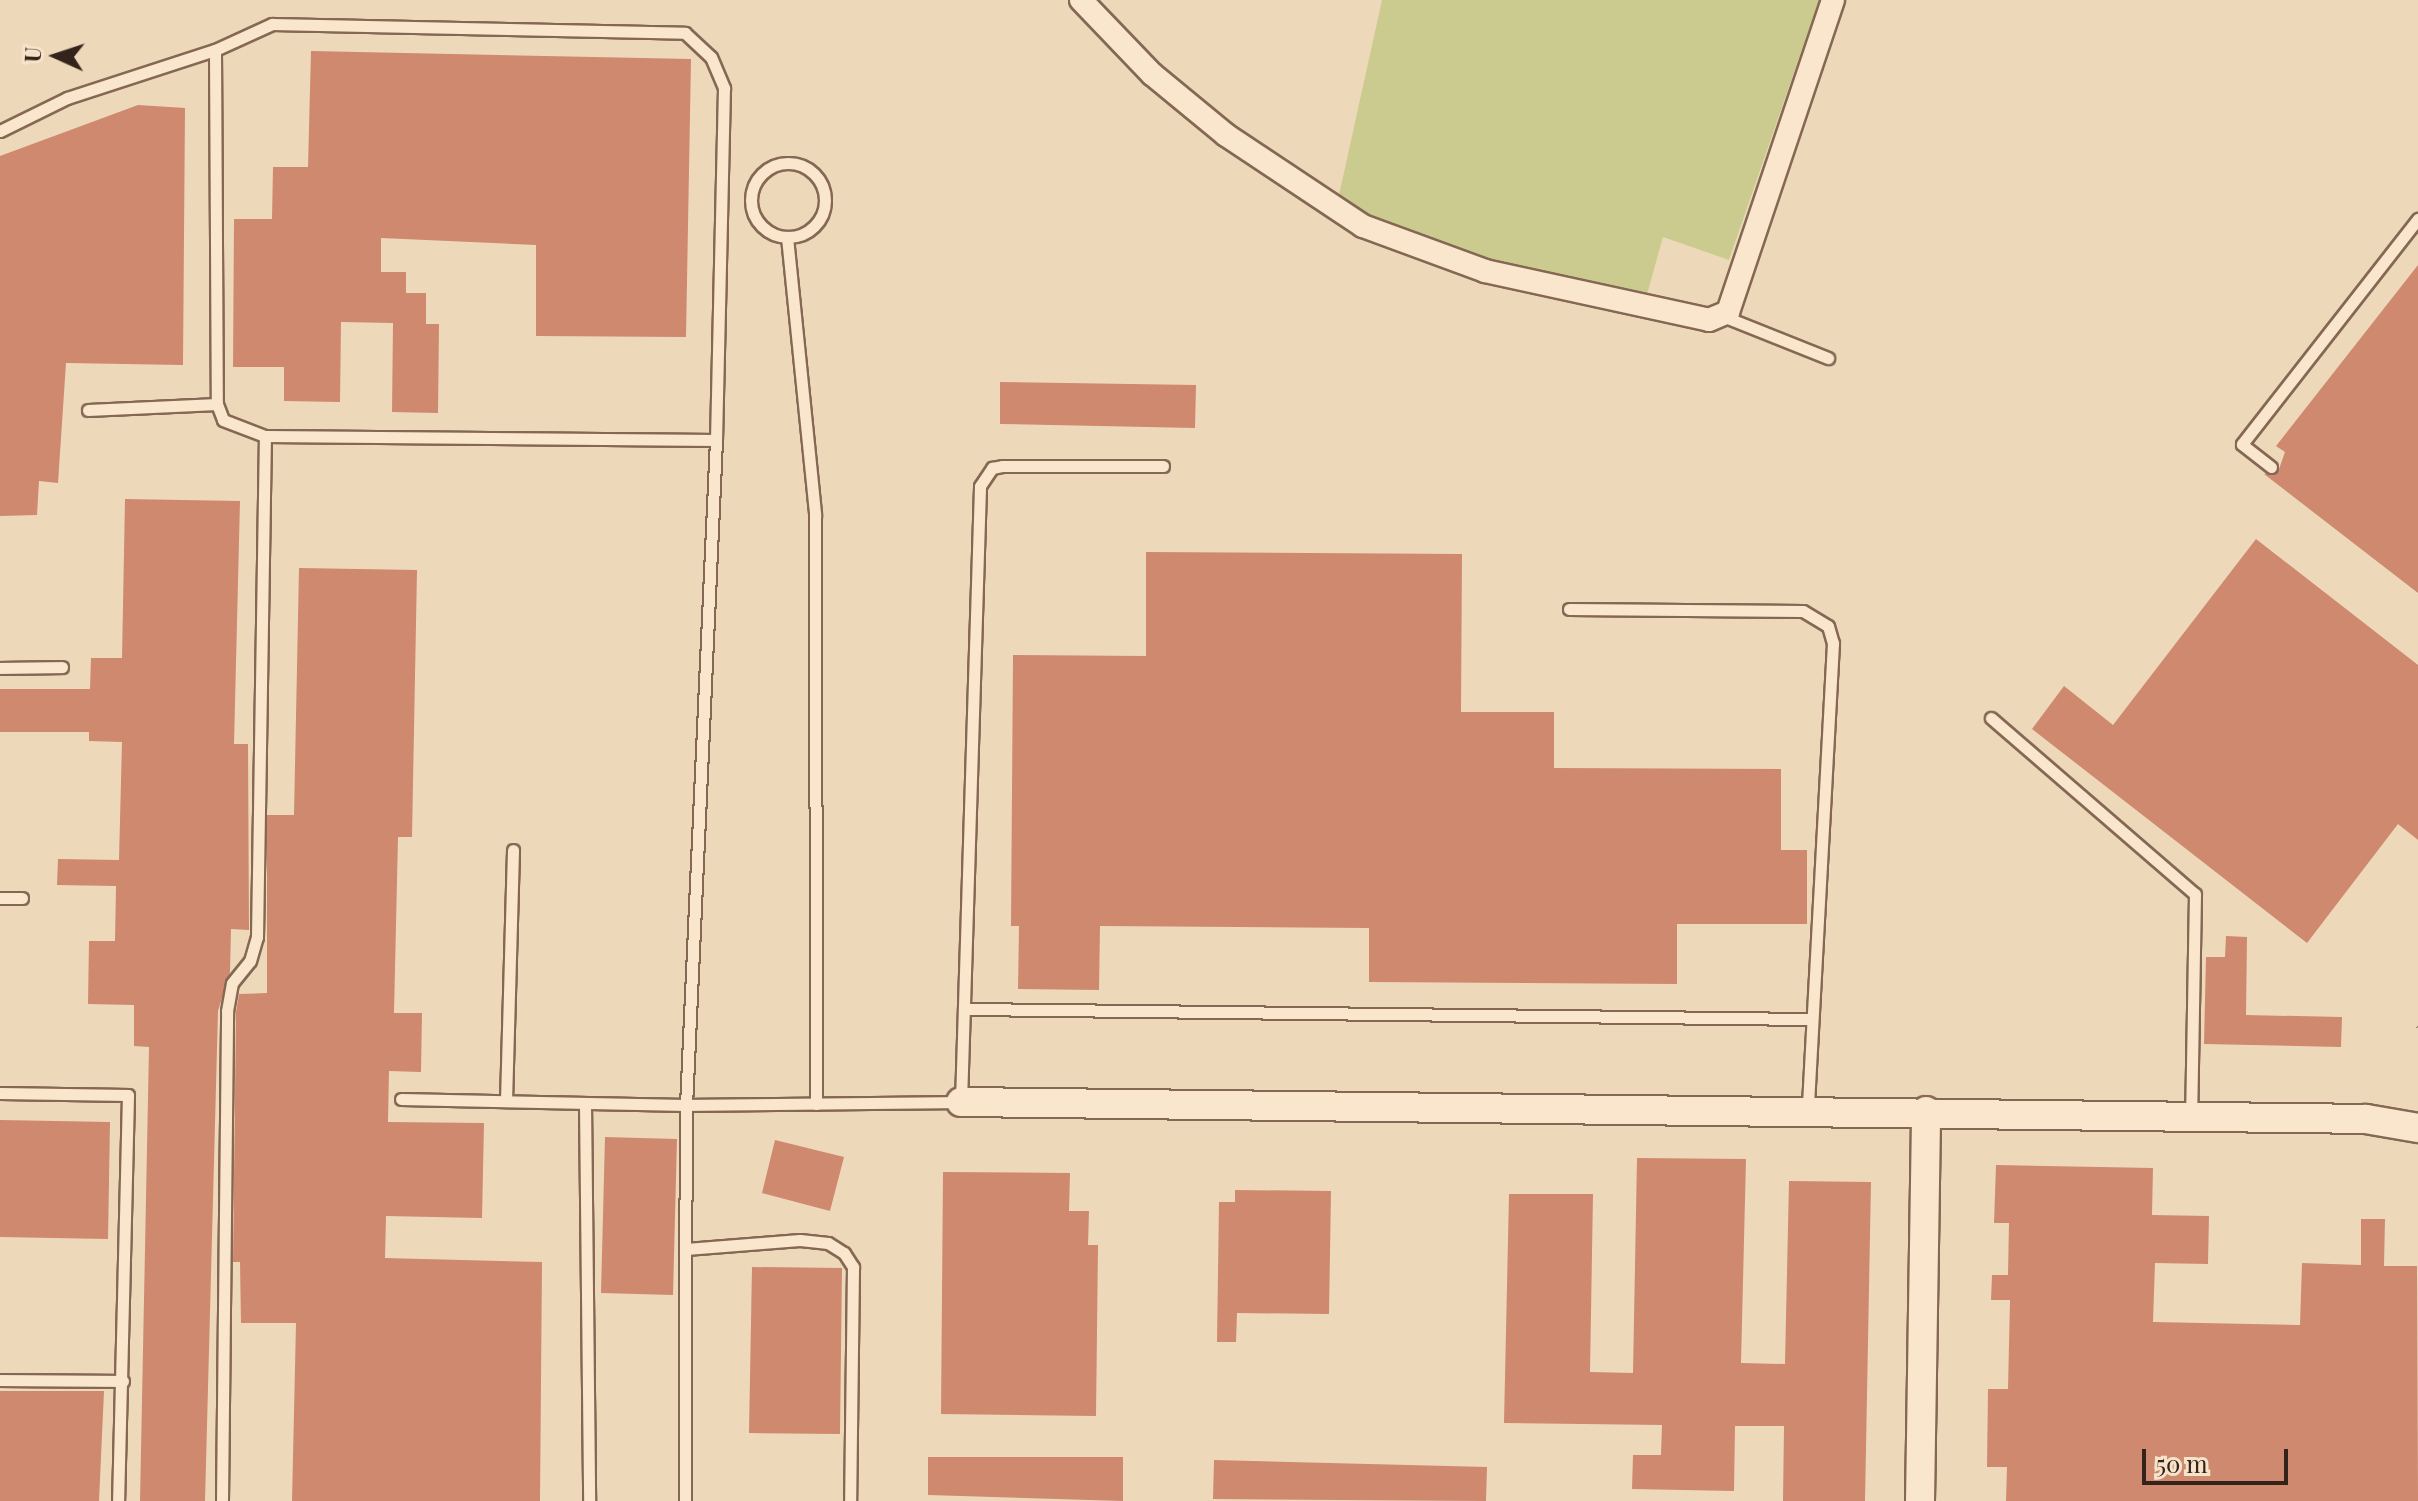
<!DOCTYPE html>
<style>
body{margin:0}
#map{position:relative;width:2418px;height:1501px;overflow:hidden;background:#eed8ba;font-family:"Playfair Display",serif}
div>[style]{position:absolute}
.green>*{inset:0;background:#cccb8f}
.building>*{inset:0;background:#ce896f}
.path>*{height:3px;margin-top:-1.5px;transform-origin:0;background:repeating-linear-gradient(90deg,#856854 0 6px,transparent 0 10px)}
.roads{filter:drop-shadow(2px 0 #856854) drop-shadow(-2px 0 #856854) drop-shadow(0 2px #856854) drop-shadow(0 -2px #856854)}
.service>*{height:11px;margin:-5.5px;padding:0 5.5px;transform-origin:5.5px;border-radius:5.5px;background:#fae6cd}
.service>.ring{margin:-5.5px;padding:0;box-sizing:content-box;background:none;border:11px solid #fae6cd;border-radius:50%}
.minor>*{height:22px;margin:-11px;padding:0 11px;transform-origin:11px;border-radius:11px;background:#fae6cd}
.tertiary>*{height:28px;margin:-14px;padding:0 14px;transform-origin:14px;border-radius:14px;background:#fae6cd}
span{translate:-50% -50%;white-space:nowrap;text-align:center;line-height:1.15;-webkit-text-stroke:8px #f6e3ca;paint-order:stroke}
.north{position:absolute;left:16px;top:16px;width:80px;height:80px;-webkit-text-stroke:6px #f6e3ca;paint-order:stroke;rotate:273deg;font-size:22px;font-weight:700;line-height:32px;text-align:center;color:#34231a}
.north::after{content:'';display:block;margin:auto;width:28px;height:36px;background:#34231a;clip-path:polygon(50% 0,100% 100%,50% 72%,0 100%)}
.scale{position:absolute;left:2142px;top:1449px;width:146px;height:36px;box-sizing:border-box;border:4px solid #34231a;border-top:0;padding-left:10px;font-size:24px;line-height:28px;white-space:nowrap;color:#34231a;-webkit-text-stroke:6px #f6e3ca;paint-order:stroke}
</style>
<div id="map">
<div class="green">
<div style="clip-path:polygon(1382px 0,1819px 0,1729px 260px,1663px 237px,1646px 298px,1414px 241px,1337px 204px)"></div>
</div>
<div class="building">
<div style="clip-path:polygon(311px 51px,691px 59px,686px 337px,536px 336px,536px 245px,381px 238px,381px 272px,406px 272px,406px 293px,426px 293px,426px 324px,439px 324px,438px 413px,392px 412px,393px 323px,341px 322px,340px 402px,284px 401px,284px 367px,233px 367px,234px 219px,272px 219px,273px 167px,308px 167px)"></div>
<div style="clip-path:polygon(138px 105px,185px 108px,183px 365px,66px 363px,58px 483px,39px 481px,37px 515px,0 516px,0 156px)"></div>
<div style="clip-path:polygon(2418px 265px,2418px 593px,2264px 474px,2278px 472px,2285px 452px,2276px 446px)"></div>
<div style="clip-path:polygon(1000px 382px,1196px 385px,1195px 428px,1000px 424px)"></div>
<div style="clip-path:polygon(125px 499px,240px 501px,234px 744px,248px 744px,249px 930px,231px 929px,230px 972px,218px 1011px,205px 1501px,140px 1501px,149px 1047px,134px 1046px,134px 1005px,88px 1004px,89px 941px,115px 941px,116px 886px,57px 885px,58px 859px,119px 860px,122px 742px,89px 741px,89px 732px,0 732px,0 689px,90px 689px,91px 658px,122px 658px)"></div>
<div style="clip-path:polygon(2256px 539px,2418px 665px,2418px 840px,2398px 824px,2307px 943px,2032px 729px,2064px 686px,2113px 725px)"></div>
<div style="clip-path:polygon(1146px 552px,1462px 554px,1461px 712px,1554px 712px,1554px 768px,1781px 769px,1781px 850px,1807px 850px,1807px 924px,1677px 924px,1677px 984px,1369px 982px,1369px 928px,1100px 926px,1099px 990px,1018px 989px,1019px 926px,1011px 926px,1013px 655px,1146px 656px)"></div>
<div style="clip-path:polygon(299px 568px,417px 570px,412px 837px,398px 837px,394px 1013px,422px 1013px,421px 1072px,389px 1071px,388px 1122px,484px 1123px,482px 1218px,386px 1216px,385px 1258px,542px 1262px,540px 1501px,292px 1501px,296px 1323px,241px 1323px,240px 1262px,233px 1262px,236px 1012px,239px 994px,267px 993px,267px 815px,294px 815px)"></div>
<div style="clip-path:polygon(2226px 936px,2247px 937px,2246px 1015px,2342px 1017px,2341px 1047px,2204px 1044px,2206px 957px,2225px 957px)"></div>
<div style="clip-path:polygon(0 1120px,110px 1122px,108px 1239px,0 1237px)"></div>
<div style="clip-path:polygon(605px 1137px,677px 1139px,673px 1295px,601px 1293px)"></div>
<div style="clip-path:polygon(775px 1140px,844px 1157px,830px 1211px,762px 1193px)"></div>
<div style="clip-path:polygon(1637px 1158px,1746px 1159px,1741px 1363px,1785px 1364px,1789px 1181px,1871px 1182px,1865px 1501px,1783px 1501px,1784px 1426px,1735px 1426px,1734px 1491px,1632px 1489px,1633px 1455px,1661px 1455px,1662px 1425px,1504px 1423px,1509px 1194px,1593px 1194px,1590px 1372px,1633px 1373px)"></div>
<div style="clip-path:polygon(1996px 1165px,2153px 1168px,2152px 1215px,2209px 1216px,2208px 1264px,2155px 1263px,2153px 1322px,2300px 1325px,2302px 1263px,2361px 1265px,2361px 1219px,2385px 1219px,2384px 1266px,2417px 1266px,2418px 1501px,2006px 1501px,2007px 1467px,1987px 1467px,1988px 1389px,2008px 1389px,2010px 1300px,1991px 1300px,1992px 1275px,2008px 1275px,2009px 1223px,1994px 1223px)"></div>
<div style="clip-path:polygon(943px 1172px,1070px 1173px,1069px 1211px,1089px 1211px,1088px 1245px,1098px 1245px,1096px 1416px,941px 1414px)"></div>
<div style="clip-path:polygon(1235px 1190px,1331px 1191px,1329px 1314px,1237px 1313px,1236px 1342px,1217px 1342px,1219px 1202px,1235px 1202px)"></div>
<div style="clip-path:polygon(752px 1267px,842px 1268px,840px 1434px,749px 1433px)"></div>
<div style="clip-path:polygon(0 1391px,104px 1391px,99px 1501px,0 1501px)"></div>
<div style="clip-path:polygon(928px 1457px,1123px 1457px,1123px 1501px,928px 1495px)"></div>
<div style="clip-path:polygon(1214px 1460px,1487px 1467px,1486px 1501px,1213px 1499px)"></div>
</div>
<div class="path">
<div style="left:2417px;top:1026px;width:1px;rotate:45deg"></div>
</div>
<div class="roads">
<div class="service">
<div style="left:215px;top:50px;width:354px;rotate:89.7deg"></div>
<div style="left:217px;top:404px;width:17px;rotate:69deg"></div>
<div style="left:223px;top:420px;width:45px;rotate:20.9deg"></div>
<div style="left:265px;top:436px;width:451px;rotate:0.5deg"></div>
<div style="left:0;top:131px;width:75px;rotate:-26.2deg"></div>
<div style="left:67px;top:98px;width:156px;rotate:-18deg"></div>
<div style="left:215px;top:50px;width:63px;rotate:-24.5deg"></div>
<div style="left:272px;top:24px;width:413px;rotate:1.2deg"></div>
<div style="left:685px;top:33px;width:35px;rotate:43deg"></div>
<div style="left:711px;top:57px;width:34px;rotate:67deg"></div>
<div style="left:724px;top:88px;width:352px;rotate:91.3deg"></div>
<div style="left:716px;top:440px;width:666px;rotate:92.58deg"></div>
<div style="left:686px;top:1105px;width:285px;rotate:-178.8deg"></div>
<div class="ring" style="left:751px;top:163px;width:63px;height:63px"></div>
<div style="left:787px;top:237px;width:279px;rotate:84.2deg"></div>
<div style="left:815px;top:515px;width:589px;rotate:89.9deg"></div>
<div style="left:1725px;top:317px;width:111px;rotate:21.7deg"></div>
<div style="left:88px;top:410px;width:129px;rotate:-2.7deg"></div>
<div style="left:2271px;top:467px;width:37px;rotate:-142deg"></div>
<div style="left:2242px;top:444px;width:286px;rotate:-52deg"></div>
<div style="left:1569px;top:609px;width:234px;rotate:0.5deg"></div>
<div style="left:1803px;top:611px;width:29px;rotate:31deg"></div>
<div style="left:1828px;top:626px;width:18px;rotate:74deg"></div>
<div style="left:1833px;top:643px;width:470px;rotate:93.1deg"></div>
<div style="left:0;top:668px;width:62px;rotate:-0.9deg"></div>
<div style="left:1991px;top:718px;width:269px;rotate:40.8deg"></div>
<div style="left:2195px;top:894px;width:223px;rotate:91deg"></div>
<div style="left:0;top:898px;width:22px"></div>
<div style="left:967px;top:1009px;width:845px;rotate:0.68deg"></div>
<div style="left:0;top:1093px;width:128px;rotate:0.9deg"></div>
<div style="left:128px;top:1095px;width:406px;rotate:91.4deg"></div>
<div style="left:506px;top:1101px;width:251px;rotate:-88.4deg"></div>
<div style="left:585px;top:1103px;width:398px;rotate:89.4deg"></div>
<div style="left:686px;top:1249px;width:114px;rotate:-4.5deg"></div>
<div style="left:800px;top:1240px;width:28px;rotate:6deg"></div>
<div style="left:828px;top:1243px;width:19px;rotate:32deg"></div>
<div style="left:844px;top:1253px;width:17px;rotate:57deg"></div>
<div style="left:853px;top:1267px;width:234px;rotate:90.7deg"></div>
<div style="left:0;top:1380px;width:123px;rotate:0.5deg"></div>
<div style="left:222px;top:1501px;width:490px;rotate:-89.4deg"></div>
<div style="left:227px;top:1011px;width:28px;rotate:-80deg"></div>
<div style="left:232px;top:983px;width:28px;rotate:-51deg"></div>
<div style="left:250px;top:961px;width:25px;rotate:-74deg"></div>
<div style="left:257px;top:937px;width:501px;rotate:-89.09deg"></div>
<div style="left:685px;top:1501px;width:396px;rotate:-89.9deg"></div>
<div style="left:686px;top:1105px;width:275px;rotate:-0.6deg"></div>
<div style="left:961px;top:1102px;width:616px;rotate:-88.23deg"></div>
<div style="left:980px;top:486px;width:22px;rotate:-56deg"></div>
<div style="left:992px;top:468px;width:10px;rotate:-11deg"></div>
<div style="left:1002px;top:466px;width:161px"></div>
</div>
<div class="minor">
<div style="left:1081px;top:0;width:103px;rotate:46.2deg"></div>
<div style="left:1152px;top:74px;width:96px;rotate:39.5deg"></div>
<div style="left:1226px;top:135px;width:164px;rotate:33.6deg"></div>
<div style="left:1363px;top:226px;width:130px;rotate:20.2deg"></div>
<div style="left:1485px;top:271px;width:229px;rotate:12.3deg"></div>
<div style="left:1709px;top:320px;width:21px;rotate:-23deg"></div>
<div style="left:1728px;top:312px;width:329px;rotate:-71.4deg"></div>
</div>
<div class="tertiary">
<div style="left:961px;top:1102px;width:1405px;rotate:0.69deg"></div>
<div style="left:2366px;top:1119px;width:53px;rotate:9.8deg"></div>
<div style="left:1920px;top:1501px;width:390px;rotate:-89.1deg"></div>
</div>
</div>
<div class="north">U</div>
<div class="scale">50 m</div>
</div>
